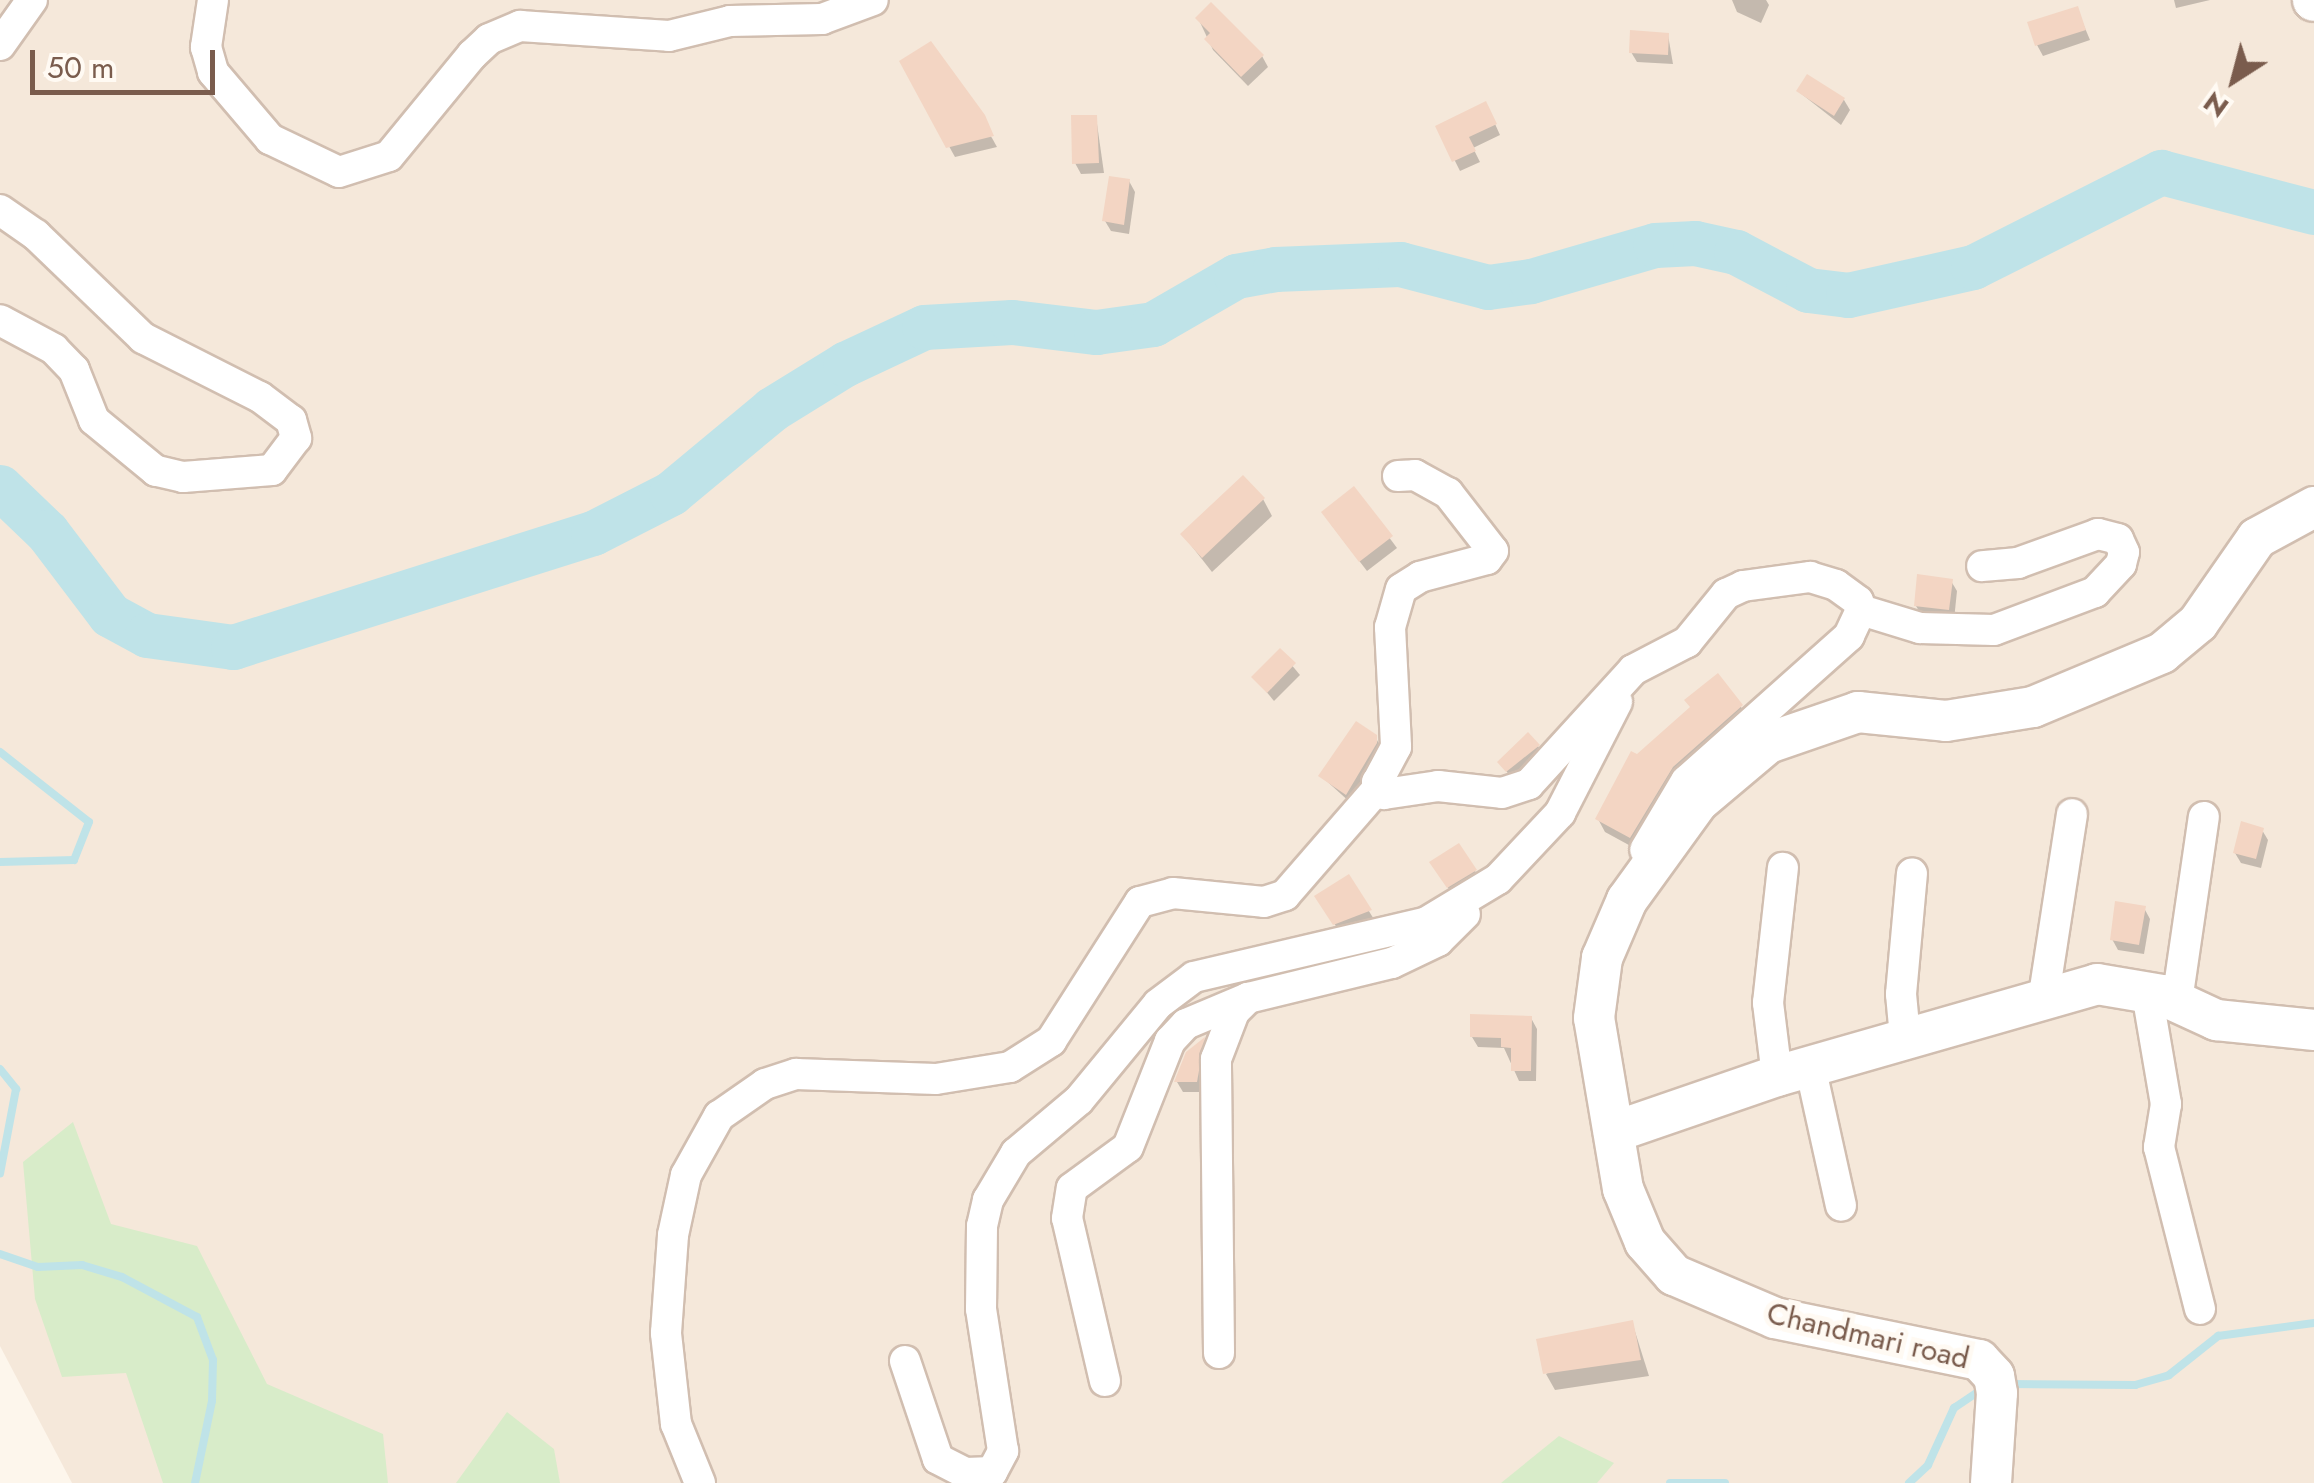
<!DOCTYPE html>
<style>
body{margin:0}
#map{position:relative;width:2314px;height:1483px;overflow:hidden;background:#fdf6ec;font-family:Jost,sans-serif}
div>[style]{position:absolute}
.residential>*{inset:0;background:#f5e8da}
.green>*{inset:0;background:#d8ecc9}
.shadow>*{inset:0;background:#0003}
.stream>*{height:8px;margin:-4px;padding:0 4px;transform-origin:4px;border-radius:4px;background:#bfe3e8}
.river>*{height:45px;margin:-22.5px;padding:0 22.5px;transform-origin:22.5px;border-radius:22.5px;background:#bfe3e8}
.building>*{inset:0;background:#f3d5c3}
.roads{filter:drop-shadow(2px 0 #d1beb0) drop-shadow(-2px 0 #d1beb0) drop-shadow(0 2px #d1beb0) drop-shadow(0 -2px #d1beb0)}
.street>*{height:30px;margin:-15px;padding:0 15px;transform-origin:15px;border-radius:15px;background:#fff}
.secondary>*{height:40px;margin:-20px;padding:0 20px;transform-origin:20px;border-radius:20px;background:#fff}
span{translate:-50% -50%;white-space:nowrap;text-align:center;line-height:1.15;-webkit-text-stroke:10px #fffaf3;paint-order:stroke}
.street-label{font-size:30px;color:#7a5c4d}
.north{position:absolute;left:2184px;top:30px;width:100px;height:100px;-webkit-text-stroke:8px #fffaf3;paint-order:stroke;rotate:216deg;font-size:28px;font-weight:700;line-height:40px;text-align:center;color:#7a5c4d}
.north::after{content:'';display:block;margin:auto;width:35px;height:45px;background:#7a5c4d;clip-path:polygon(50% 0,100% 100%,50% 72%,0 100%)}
.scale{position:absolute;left:30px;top:50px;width:185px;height:45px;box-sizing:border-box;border:5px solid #7a5c4d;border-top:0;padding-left:12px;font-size:30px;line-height:35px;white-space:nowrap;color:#7a5c4d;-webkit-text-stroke:8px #fffaf3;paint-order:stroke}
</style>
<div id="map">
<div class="residential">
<div style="clip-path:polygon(0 0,2314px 0,2314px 1483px,72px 1483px,0 1346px)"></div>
</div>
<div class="green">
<div style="clip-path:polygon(73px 1122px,111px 1224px,197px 1246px,267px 1384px,383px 1434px,388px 1483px,163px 1483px,126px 1373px,62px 1377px,35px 1299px,23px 1162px)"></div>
<div style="clip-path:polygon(507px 1412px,554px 1449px,560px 1483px,456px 1483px)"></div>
<div style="clip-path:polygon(1559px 1436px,1614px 1463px,1597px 1483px,1501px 1483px)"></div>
</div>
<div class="shadow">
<div style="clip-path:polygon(1732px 0,1766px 0,1769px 5px,1761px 23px,1737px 12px)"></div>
<div style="clip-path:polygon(2174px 0,2210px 0,2176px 8px)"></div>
<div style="clip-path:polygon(2077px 9px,2090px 40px,2043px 56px,2037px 45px)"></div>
<div style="clip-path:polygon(1198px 18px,1262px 56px,1268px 67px,1248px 86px,1213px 50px)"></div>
<div style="clip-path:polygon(1668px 35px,1673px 64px,1637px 62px,1631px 52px)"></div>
<div style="clip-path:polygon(930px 44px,992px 138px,997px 147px,955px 157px,902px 62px)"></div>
<div style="clip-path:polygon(1799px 92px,1844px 100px,1850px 110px,1841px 125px)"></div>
<div style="clip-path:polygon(1491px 115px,1500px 135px,1473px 148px,1480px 162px,1460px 171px,1438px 127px)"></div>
<div style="clip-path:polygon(1096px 117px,1104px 173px,1081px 174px,1075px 163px)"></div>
<div style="clip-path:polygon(1129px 181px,1135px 192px,1129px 234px,1111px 231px,1105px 221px)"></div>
<div style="clip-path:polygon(1354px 490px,1397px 548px,1367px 571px,1330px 523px)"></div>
<div style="clip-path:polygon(1263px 499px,1272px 516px,1212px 572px,1183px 535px)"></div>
<div style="clip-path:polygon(1951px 581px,1957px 591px,1954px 620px,1922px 616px,1916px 606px)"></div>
<div style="clip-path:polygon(1280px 651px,1300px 675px,1274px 701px,1254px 677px)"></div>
<div style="clip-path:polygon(1741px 707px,1749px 720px,1638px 850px,1605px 832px,1598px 819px,1637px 757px,1692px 709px)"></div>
<div style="clip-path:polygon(1375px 736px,1381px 748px,1352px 804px,1321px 776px)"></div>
<div style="clip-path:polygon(1538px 746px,1544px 756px,1514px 781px,1500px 763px)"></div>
<div style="clip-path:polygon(2262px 830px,2268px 840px,2261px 868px,2241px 863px,2235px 853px)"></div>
<div style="clip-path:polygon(1475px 871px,1481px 881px,1454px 897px,1439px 873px)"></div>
<div style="clip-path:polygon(1348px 877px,1375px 921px,1341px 934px,1317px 897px)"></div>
<div style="clip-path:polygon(2144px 908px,2150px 919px,2144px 954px,2118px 950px,2112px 939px)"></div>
<div style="clip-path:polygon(1531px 1018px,1537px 1029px,1536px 1081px,1519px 1081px,1504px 1048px,1478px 1047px,1472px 1037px)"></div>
<div style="clip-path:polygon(1204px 1040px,1209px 1049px,1202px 1092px,1183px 1092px,1177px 1082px)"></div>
<div style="clip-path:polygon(1632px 1322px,1649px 1376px,1555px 1390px,1546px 1374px)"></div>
</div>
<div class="stream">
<div style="left:0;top:752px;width:113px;rotate:38.2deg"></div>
<div style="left:89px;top:822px;width:41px;rotate:111.5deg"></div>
<div style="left:74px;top:860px;width:74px;rotate:178.5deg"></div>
<div style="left:0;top:1069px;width:26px;rotate:51deg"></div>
<div style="left:16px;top:1089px;width:86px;rotate:100.7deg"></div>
<div style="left:0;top:1254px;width:40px;rotate:18.9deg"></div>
<div style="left:38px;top:1267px;width:44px;rotate:-2.6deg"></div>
<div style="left:82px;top:1265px;width:42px;rotate:16.7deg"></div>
<div style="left:122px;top:1277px;width:85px;rotate:28.1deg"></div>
<div style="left:197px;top:1317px;width:46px;rotate:69.6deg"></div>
<div style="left:213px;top:1360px;width:41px;rotate:91.4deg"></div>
<div style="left:212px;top:1401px;width:84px;rotate:101.7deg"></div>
<div style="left:2010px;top:1384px;width:125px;rotate:0.5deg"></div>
<div style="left:2135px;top:1385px;width:35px;rotate:-16deg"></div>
<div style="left:2169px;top:1375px;width:63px;rotate:-38.5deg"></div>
<div style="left:2218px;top:1336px;width:97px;rotate:-7.7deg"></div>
<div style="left:1670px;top:1483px;width:55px"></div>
<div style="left:1909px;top:1483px;width:26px;rotate:-43deg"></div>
<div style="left:1928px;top:1465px;width:63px;rotate:-65.5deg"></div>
<div style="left:1954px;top:1408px;width:34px;rotate:-34deg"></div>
</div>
<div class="river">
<div style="left:0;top:487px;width:65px;rotate:43.8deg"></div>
<div style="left:47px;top:532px;width:104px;rotate:52.8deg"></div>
<div style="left:110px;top:615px;width:42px;rotate:28.4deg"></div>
<div style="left:147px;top:635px;width:87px;rotate:7.9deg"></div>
<div style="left:233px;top:647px;width:378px;rotate:-17.6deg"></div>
<div style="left:593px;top:533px;width:88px;rotate:-27.1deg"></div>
<div style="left:671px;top:493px;width:131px;rotate:-39.7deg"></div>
<div style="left:772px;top:409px;width:86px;rotate:-31.7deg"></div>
<div style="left:845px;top:364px;width:87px;rotate:-25.1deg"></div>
<div style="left:924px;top:327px;width:88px;rotate:-3.3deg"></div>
<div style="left:1012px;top:322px;width:85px;rotate:6.8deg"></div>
<div style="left:1096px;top:332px;width:58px;rotate:-8deg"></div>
<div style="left:1153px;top:324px;width:96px;rotate:-30deg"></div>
<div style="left:1236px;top:276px;width:40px;rotate:-10deg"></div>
<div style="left:1275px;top:269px;width:125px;rotate:-2.3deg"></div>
<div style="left:1400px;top:264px;width:91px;rotate:14.6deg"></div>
<div style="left:1488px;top:287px;width:43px;rotate:-7.9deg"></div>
<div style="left:1531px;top:281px;width:129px;rotate:-16.2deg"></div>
<div style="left:1655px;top:245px;width:40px;rotate:-2.9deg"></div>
<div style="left:1695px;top:243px;width:42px;rotate:12.4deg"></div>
<div style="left:1736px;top:252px;width:81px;rotate:27.8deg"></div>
<div style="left:1808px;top:290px;width:40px;rotate:7.1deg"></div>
<div style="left:1848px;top:295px;width:128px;rotate:-12.6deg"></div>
<div style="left:1973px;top:267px;width:211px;rotate:-26.8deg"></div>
<div style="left:2161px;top:172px;width:158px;rotate:14.7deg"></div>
</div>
<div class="building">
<div style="clip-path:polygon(1211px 2px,1264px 55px,1241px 77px,1204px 39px,1210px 33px,1195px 18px)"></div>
<div style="clip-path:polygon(2078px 6px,2086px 30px,2035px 46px,2027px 22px)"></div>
<div style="clip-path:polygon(1630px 30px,1669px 33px,1668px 55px,1629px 53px)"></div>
<div style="clip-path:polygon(931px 41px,985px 115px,994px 136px,946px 148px,899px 61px)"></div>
<div style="clip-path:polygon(1807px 74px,1845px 98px,1834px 116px,1796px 91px)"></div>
<div style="clip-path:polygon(1486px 101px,1497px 124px,1469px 137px,1476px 151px,1452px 162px,1435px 126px)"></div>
<div style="clip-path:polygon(1071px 115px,1097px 115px,1099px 163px,1072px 164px)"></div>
<div style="clip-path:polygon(1109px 176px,1130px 179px,1124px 225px,1102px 221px)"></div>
<div style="clip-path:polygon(1243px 475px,1265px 498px,1202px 558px,1180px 534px)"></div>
<div style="clip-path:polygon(1354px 486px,1393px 536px,1359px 562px,1321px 512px)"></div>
<div style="clip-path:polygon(1917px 574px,1953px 579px,1949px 610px,1914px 606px)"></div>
<div style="clip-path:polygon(1280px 648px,1296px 663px,1267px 693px,1251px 677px)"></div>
<div style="clip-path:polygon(1718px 673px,1743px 705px,1673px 767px,1630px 838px,1595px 819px,1631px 751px,1637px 754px,1690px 707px,1684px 700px)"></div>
<div style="clip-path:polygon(1356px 721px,1377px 735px,1377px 743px,1346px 795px,1318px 776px)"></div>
<div style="clip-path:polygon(1528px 732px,1540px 745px,1506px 772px,1497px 762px)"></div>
<div style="clip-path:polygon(2241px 821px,2264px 828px,2256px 859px,2233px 853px)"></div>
<div style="clip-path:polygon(1459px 843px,1477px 870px,1447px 888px,1429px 862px)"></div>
<div style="clip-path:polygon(1349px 874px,1372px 910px,1333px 925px,1314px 896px)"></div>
<div style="clip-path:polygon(2115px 901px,2146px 906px,2139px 945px,2110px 940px)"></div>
<div style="clip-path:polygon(1470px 1014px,1532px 1016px,1531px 1071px,1511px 1071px,1511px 1048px,1501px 1047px,1501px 1038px,1470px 1037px)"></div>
<div style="clip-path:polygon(1205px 1037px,1197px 1082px,1174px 1082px,1186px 1052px)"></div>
<div style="clip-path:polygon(1633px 1320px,1641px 1360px,1543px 1374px,1536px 1339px)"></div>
</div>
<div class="roads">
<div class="street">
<div style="left:213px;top:0;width:48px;rotate:98.5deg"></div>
<div style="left:206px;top:47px;width:26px;rotate:74deg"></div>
<div style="left:213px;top:72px;width:88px;rotate:49.6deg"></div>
<div style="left:270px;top:139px;width:76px;rotate:25.6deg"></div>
<div style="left:339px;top:172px;width:52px;rotate:-17.7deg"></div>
<div style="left:389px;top:156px;width:131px;rotate:-50.6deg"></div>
<div style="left:472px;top:55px;width:23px;rotate:-43deg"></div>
<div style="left:489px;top:39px;width:34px;rotate:-23deg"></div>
<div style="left:520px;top:26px;width:149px;rotate:3.8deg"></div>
<div style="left:669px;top:36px;width:63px;rotate:-13.8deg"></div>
<div style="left:730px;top:21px;width:92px;rotate:-1.2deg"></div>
<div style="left:822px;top:19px;width:54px;rotate:-20.4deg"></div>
<div style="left:0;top:45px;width:55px;rotate:-54.6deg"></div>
<div style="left:0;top:210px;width:44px;rotate:34.8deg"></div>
<div style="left:36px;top:235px;width:149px;rotate:43.9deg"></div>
<div style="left:143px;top:338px;width:131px;rotate:26.8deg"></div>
<div style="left:260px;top:397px;width:39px;rotate:37deg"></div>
<div style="left:291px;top:420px;width:19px;rotate:74deg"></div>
<div style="left:296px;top:438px;width:40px;rotate:127deg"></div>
<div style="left:272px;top:470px;width:89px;rotate:175.5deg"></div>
<div style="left:183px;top:477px;width:28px;rotate:-167deg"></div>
<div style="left:156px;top:471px;width:80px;rotate:-140.6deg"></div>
<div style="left:94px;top:420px;width:54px;rotate:-111.8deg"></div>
<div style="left:74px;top:370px;width:29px;rotate:-134deg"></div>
<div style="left:54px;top:349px;width:61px;rotate:-151.8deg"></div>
<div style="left:1398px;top:476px;width:17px;rotate:-3deg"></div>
<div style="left:1415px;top:475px;width:38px;rotate:29deg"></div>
<div style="left:1448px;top:493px;width:73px;rotate:52.2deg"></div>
<div style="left:1493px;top:551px;width:10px;rotate:127deg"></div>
<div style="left:1487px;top:559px;width:69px;rotate:165deg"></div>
<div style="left:1420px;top:577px;width:22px;rotate:148deg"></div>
<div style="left:1401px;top:589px;width:40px;rotate:106deg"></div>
<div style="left:1390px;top:627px;width:120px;rotate:87.1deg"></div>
<div style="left:1396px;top:747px;width:40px;rotate:118deg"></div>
<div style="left:1377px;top:782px;width:14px;rotate:60deg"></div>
<div style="left:1384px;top:794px;width:55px;rotate:-8.4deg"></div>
<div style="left:1438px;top:786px;width:64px;rotate:6.2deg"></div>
<div style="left:1502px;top:793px;width:28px;rotate:-18deg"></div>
<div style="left:1529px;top:784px;width:154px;rotate:-47.6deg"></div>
<div style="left:1633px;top:670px;width:61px;rotate:-27.4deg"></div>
<div style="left:1687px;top:642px;width:62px;rotate:-50.9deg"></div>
<div style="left:1726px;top:594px;width:19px;rotate:-25deg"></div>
<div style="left:1743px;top:586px;width:68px;rotate:-7.7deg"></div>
<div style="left:1810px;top:577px;width:27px;rotate:17deg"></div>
<div style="left:1836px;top:585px;width:27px;rotate:36deg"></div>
<div style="left:1858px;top:601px;width:9px;rotate:72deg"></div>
<div style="left:1861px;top:610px;width:29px;rotate:115deg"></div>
<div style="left:1849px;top:636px;width:218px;rotate:138.3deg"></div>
<div style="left:1686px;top:781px;width:80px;rotate:120.7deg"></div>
<div style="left:1861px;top:610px;width:62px;rotate:17deg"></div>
<div style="left:1920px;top:628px;width:74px;rotate:1.5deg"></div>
<div style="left:1994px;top:630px;width:108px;rotate:-20.6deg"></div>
<div style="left:2095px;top:592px;width:38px;rotate:-47deg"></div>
<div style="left:2121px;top:564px;width:12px;rotate:-76deg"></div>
<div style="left:2124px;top:552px;width:14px;rotate:-115deg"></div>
<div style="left:2118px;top:539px;width:21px;rotate:-166deg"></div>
<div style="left:2098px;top:534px;width:85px;rotate:160.1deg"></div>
<div style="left:2018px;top:563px;width:36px;rotate:175deg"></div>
<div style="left:2147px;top:993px;width:113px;rotate:80.3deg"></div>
<div style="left:2166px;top:1104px;width:44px;rotate:99.2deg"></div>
<div style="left:2159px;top:1147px;width:167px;rotate:75.8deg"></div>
<div style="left:2044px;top:995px;width:183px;rotate:-81.2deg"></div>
<div style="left:2177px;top:1001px;width:186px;rotate:-81.7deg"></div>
<div style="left:1905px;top:1037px;width:43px;rotate:-95.3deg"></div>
<div style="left:1901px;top:994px;width:121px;rotate:-84.8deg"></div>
<div style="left:1810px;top:1066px;width:143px;rotate:77.5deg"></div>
<div style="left:1777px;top:1076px;width:74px;rotate:-97deg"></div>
<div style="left:1768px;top:1003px;width:136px;rotate:-83.7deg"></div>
<div style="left:1219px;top:1353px;width:294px;rotate:-90.6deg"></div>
<div style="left:1216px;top:1059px;width:50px;rotate:-69deg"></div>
<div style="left:1234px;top:1012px;width:20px;rotate:-45deg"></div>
<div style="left:1248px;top:998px;width:148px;rotate:-13.7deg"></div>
<div style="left:1392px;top:963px;width:51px;rotate:-25.6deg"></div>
<div style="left:1438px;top:941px;width:38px;rotate:-45deg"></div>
<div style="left:905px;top:1361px;width:103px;rotate:71.4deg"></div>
<div style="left:938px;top:1459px;width:31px;rotate:27deg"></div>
<div style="left:966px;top:1473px;width:26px;rotate:-2deg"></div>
<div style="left:992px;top:1472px;width:24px;rotate:-62deg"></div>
<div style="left:1003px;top:1451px;width:144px;rotate:-98.8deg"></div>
<div style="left:981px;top:1309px;width:83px;rotate:-89.3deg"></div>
<div style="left:982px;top:1226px;width:27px;rotate:-77deg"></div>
<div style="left:988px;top:1200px;width:55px;rotate:-59.2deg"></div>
<div style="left:1016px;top:1153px;width:82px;rotate:-40.1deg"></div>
<div style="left:1079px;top:1100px;width:124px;rotate:-50.5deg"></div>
<div style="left:1158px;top:1004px;width:45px;rotate:-36.9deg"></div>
<div style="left:1194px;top:977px;width:237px;rotate:-13.2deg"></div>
<div style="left:1425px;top:923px;width:85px;rotate:-31.1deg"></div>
<div style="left:1498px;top:879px;width:91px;rotate:-46.8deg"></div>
<div style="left:1560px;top:813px;width:125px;rotate:-62.8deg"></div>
<div style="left:1105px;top:1381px;width:167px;rotate:-103.1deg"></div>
<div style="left:1067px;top:1218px;width:30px;rotate:-81deg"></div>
<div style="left:1072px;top:1188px;width:69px;rotate:-36.2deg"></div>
<div style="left:1128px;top:1147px;width:114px;rotate:-68.4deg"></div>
<div style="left:1170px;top:1041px;width:23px;rotate:-47deg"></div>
<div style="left:1186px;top:1024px;width:67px;rotate:-22.8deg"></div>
<div style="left:700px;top:1483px;width:64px;rotate:-112.1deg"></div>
<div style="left:676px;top:1424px;width:92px;rotate:-96.3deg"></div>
<div style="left:666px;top:1333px;width:98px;rotate:-85.9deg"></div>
<div style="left:673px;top:1235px;width:61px;rotate:-77.8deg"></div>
<div style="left:686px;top:1175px;width:68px;rotate:-60.8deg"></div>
<div style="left:719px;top:1116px;width:56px;rotate:-34.8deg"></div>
<div style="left:765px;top:1084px;width:33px;rotate:-18deg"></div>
<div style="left:796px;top:1074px;width:140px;rotate:2deg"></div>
<div style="left:936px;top:1079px;width:75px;rotate:-9.2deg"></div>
<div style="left:1010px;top:1067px;width:49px;rotate:-32.4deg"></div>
<div style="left:1051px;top:1041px;width:165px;rotate:-57.4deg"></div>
<div style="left:1140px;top:902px;width:34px;rotate:-15deg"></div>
<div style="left:1173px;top:893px;width:91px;rotate:5.6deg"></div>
<div style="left:1264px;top:902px;width:22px;rotate:-18deg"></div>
<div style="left:1285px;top:895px;width:140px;rotate:-49deg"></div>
</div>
<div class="secondary">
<div style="left:2313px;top:0;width:1px;rotate:45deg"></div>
<div style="left:1614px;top:1132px;width:172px;rotate:-19deg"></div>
<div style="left:1777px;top:1076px;width:333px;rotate:-16deg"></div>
<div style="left:2097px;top:984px;width:66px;rotate:9.6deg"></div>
<div style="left:2162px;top:995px;width:60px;rotate:24.8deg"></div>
<div style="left:2216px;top:1020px;width:99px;rotate:5.8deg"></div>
<div style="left:1991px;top:1483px;width:90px;rotate:-86.2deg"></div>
<div style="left:1997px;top:1393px;width:17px;rotate:-100deg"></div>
<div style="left:1994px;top:1376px;width:22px;rotate:-133deg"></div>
<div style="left:1979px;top:1360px;width:208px;rotate:-168.4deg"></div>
<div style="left:1775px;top:1318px;width:110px;rotate:-156.9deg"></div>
<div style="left:1674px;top:1275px;width:44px;rotate:-131.3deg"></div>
<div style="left:1645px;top:1242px;width:57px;rotate:-112.5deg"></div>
<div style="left:1623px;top:1189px;width:173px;rotate:-99.6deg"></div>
<div style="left:1594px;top:1018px;width:61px;rotate:-82.4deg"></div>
<div style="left:1602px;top:958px;width:63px;rotate:-66.7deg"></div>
<div style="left:1627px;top:900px;width:121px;rotate:-54.1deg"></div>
<div style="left:1698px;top:802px;width:92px;rotate:-40.1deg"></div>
<div style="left:1768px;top:743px;width:95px;rotate:-19deg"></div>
<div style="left:1858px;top:712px;width:88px;rotate:5.8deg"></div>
<div style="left:1946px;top:721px;width:88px;rotate:-9.1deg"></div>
<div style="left:2033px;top:707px;width:140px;rotate:-22.7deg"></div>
<div style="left:2162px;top:653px;width:47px;rotate:-39.8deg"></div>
<div style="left:2198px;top:623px;width:103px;rotate:-55.2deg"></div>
<div style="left:2257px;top:538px;width:65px;rotate:-28.5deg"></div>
</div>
</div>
<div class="street-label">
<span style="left:1868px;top:1336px;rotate:13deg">Chandmari road</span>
</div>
<div class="north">N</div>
<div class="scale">50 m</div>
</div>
